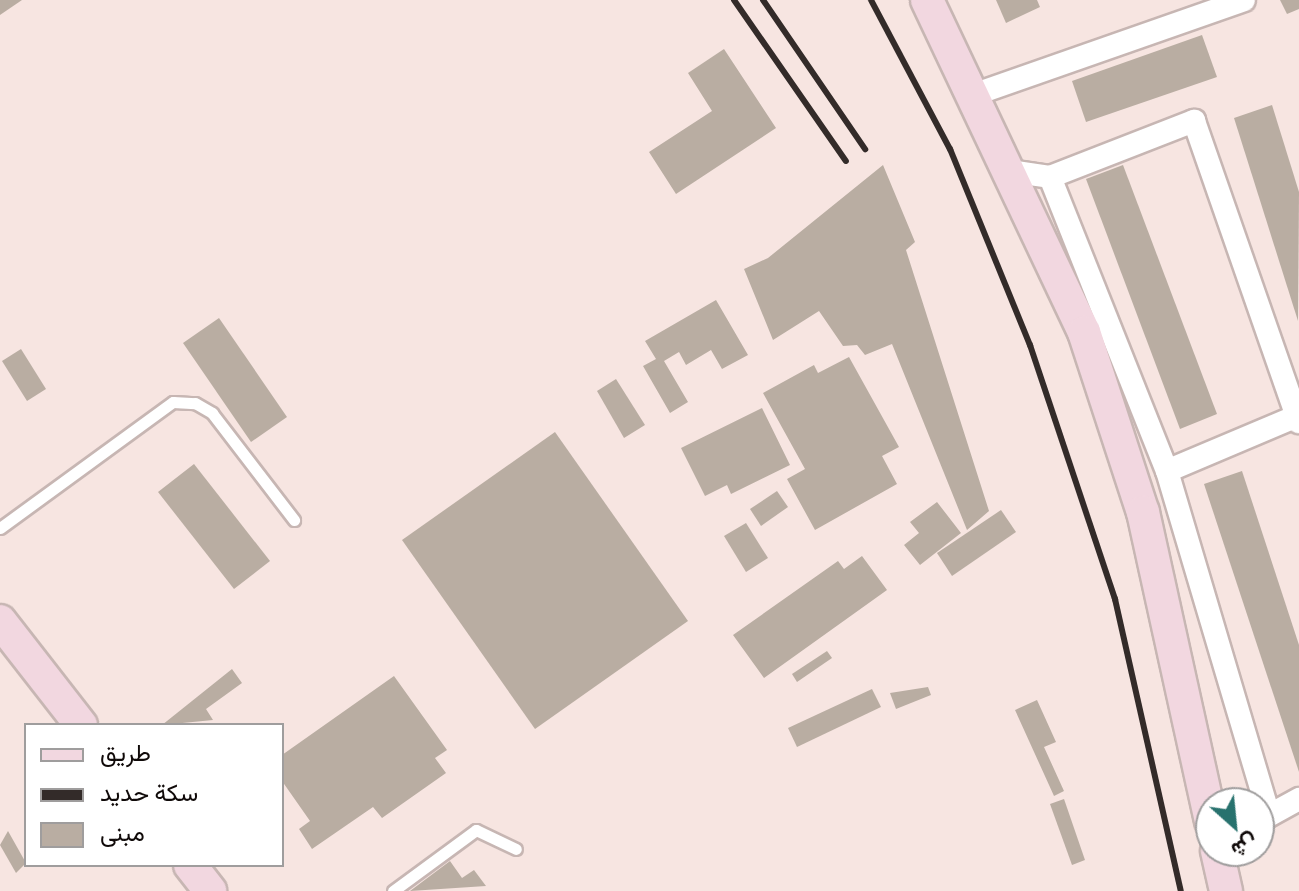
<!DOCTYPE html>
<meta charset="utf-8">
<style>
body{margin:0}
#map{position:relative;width:1299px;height:891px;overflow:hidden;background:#f7e5e1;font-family:Ubuntu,Vazirmatn,sans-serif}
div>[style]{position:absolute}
.building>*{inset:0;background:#b9ada2}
.roads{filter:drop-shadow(2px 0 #c7b6b3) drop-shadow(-2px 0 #c7b6b3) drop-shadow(0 2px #c7b6b3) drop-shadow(0 -2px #c7b6b3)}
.lane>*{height:11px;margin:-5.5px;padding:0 5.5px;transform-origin:5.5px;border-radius:5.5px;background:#fff}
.street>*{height:22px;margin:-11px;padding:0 11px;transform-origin:11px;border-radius:11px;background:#fff}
.secondary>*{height:32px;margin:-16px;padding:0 16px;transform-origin:16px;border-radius:16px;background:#f2d7e0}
.rail>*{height:6px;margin:-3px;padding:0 3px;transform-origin:3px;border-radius:3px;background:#332b29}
span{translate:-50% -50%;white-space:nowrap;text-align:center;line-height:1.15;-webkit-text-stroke:7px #fff;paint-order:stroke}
.legend{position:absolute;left:24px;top:723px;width:260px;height:144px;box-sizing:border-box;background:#fff;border:2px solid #9f9d9d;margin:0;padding:10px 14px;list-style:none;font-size:24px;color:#100a09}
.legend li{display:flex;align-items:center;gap:16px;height:40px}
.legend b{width:40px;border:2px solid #9f9d9d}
.north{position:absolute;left:1195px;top:787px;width:80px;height:80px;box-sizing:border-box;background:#fff;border:2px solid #9f9d9d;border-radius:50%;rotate:153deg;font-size:22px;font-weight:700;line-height:32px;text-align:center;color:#100a09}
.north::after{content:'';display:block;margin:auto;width:28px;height:36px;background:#28726e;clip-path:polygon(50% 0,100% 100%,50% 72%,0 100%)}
</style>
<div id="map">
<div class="building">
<div style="clip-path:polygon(0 0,22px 0,0 15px)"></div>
<div style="clip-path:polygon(996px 0,1037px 0,1040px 7px,1006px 23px)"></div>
<div style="clip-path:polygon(1280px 0,1299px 0,1299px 9px,1287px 14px)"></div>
<div style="clip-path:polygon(1202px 35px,1217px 77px,1086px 122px,1072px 81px)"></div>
<div style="clip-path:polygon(724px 49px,776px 128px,676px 194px,649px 152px,712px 111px,688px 73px)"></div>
<div style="clip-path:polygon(1272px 105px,1299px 192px,1298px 321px,1234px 118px)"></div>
<div style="clip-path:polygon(883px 165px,915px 242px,906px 250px,989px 511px,967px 530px,892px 344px,865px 355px,857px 345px,843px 346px,819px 311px,773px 340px,744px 269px,768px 258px)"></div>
<div style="clip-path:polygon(1123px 165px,1217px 414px,1180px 429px,1086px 179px)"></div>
<div style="clip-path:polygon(716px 300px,748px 355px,722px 369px,711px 350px,686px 365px,679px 352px,664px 361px,688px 402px,670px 413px,643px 366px,656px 359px,645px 341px)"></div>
<div style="clip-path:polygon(219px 318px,287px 417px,251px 442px,183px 343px)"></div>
<div style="clip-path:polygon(21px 349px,46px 389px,27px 401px,2px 361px)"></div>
<div style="clip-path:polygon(849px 357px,899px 447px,882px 456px,897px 484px,815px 530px,787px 479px,805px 469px,763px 393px,814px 365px,818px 373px)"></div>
<div style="clip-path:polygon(616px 379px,645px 425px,624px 438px,597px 391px)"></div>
<div style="clip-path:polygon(762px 408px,790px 465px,731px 494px,727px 485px,705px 496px,681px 448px)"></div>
<div style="clip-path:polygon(555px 432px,688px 621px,535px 729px,402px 540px)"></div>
<div style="clip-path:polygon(194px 464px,270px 561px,234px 589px,158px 492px)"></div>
<div style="clip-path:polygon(1242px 471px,1299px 645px,1299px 772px,1204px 484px)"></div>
<div style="clip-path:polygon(777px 491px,788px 507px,761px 526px,750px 509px)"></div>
<div style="clip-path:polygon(937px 502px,961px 533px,920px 565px,904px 545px,919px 533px,910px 522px)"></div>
<div style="clip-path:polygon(1001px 510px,1016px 532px,952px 576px,937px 553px)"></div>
<div style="clip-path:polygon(746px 523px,768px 558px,746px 572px,724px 536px)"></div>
<div style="clip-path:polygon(862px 556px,887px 590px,764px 678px,733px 635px,838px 561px,844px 569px)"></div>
<div style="clip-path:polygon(827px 651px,832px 658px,797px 682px,792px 674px)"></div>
<div style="clip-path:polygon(232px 669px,242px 683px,206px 709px,213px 720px,162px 725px)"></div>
<div style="clip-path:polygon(394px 676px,447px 750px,435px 758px,446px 773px,382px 818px,373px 807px,312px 849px,299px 829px,310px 821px,282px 781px,282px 755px)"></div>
<div style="clip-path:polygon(928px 687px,931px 695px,896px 709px,890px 693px)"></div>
<div style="clip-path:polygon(872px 689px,881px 707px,797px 747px,788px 728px)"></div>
<div style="clip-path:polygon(1037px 700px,1056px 742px,1044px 747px,1064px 791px,1054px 796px,1015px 710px)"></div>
<div style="clip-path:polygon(1064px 799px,1085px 860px,1072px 865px,1050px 804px)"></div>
<div style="clip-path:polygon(8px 831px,26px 863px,16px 873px,0 845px)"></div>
<div style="clip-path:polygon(450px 861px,462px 878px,474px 870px,486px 886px,410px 891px)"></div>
</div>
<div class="roads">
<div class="lane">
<div style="left:0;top:528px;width:214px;rotate:-36.1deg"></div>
<div style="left:173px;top:402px;width:22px;rotate:3deg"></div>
<div style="left:195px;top:403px;width:20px;rotate:30deg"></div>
<div style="left:212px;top:413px;width:135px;rotate:52.5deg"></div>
<div style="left:393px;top:891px;width:103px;rotate:-36.3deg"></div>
<div style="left:476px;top:830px;width:44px;rotate:25.4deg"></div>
</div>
<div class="street">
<div style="left:973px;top:95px;width:287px;rotate:-19.3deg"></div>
<div style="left:1009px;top:171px;width:41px;rotate:8.3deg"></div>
<div style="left:1050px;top:177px;width:155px;rotate:-21.3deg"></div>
<div style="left:1194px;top:121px;width:319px;rotate:70.8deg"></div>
<div style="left:1050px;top:177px;width:316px;rotate:68.3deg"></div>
<div style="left:1167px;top:471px;width:359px;rotate:73.5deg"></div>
<div style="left:1167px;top:471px;width:141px;rotate:-22.9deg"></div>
<div style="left:1259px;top:821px;width:46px;rotate:-28.8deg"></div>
</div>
<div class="secondary">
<div style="left:927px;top:0;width:367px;rotate:64.7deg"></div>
<div style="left:1084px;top:332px;width:189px;rotate:71.9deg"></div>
<div style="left:1143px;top:512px;width:316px;rotate:77.6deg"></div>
<div style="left:0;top:621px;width:132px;rotate:52.1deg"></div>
<div style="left:1217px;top:851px;width:41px;rotate:77.3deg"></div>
<div style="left:190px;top:865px;width:33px;rotate:52deg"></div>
</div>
</div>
<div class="rail">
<div style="left:734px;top:0;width:196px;rotate:55.2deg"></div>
<div style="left:763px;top:0;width:181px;rotate:55.6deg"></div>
<div style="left:871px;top:0;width:169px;rotate:62.1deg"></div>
<div style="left:950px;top:149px;width:212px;rotate:67.8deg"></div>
<div style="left:1030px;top:345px;width:268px;rotate:71.5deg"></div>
<div style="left:1115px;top:599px;width:299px;rotate:77.3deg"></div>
</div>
<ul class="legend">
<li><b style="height:10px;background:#f2d7e0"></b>طريق</li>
<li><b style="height:10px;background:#332b29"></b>سكة حديد</li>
<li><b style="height:22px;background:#b9ada2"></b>مبنى</li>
</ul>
<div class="north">ش</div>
</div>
